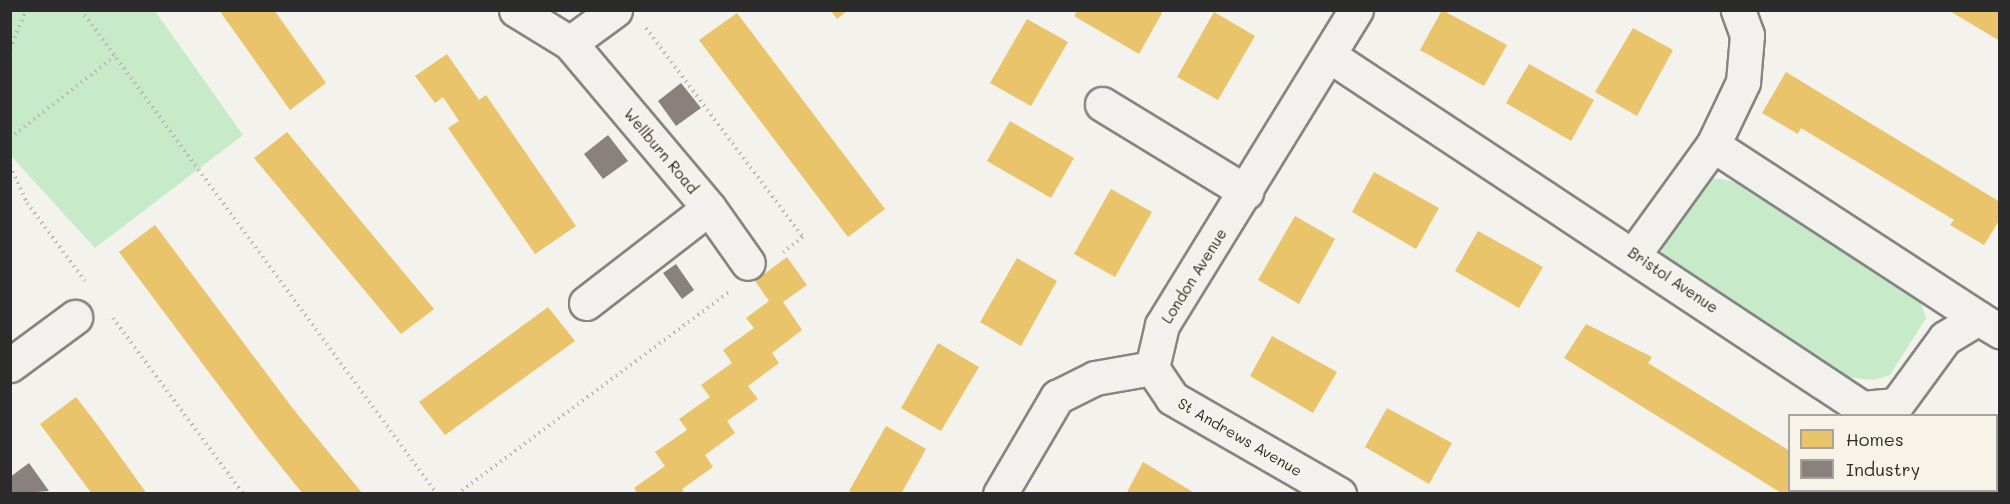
<!DOCTYPE html>
<style>
body{margin:0}
#map{position:relative;width:2010px;height:504px;overflow:hidden;background:#f4f2ec;font-family:Mali,sans-serif}
div>[style]{position:absolute}
.green>*{inset:0;background:#c7eac9}
.homes>*{inset:0;background:#e9c46a}
.industry>*{inset:0;background:#8a817c}
.path>*{height:4px;margin-top:-2px;transform-origin:0;background:repeating-linear-gradient(90deg,#b8b7b5 0 1.5px,transparent 0 6px)}
.roads{filter:drop-shadow(2px 0 #858582) drop-shadow(-2px 0 #858582) drop-shadow(0 2px #858582) drop-shadow(0 -2px #858582)}
.minor>*{height:33px;margin:-16.5px;padding:0 16.5px;transform-origin:16.5px;border-radius:16.5px;background:#f2f1ed}
span{translate:-50% -50%;white-space:nowrap;text-align:center;line-height:1.15;-webkit-text-stroke:6px #f7f3e8;paint-order:stroke}
.street-label{font-size:15px;color:#2b2b2b}
.frame{position:absolute;inset:0;border:12px solid #2b2b2b;pointer-events:none}
.legend{position:absolute;left:1788px;top:414px;width:210px;height:78px;box-sizing:border-box;background:#f7f3e8;border:2px solid #a5a39c;margin:0;padding:8px 10px;list-style:none;font-size:18px;color:#2b2b2b}
.legend li{display:flex;align-items:center;gap:12px;height:30px}
.legend b{width:30px;border:2px solid #a5a39c}
</style>
<div id="map">
<div class="green">
<div style="clip-path:polygon(11px 10px,155px 11px,243px 135px,95px 248px,11px 156px)"></div>
<div style="clip-path:polygon(1713px 178px,1737px 182px,1918px 294px,1926px 318px,1890px 375px,1874px 380px,1846px 377px,1665px 267px,1662px 250px,1696px 191px)"></div>
</div>
<div class="homes">
<div style="clip-path:polygon(219px 10px,274px 10px,326px 83px,290px 110px)"></div>
<div style="clip-path:polygon(830px 10px,848px 10px,837px 19px)"></div>
<div style="clip-path:polygon(1078px 10px,1158px 10px,1162px 13px,1139px 54px,1074px 16px)"></div>
<div style="clip-path:polygon(1442px 10px,1507px 45px,1484px 86px,1420px 50px)"></div>
<div style="clip-path:polygon(1948px 10px,2000px 10px,2000px 41px,1990px 35px)"></div>
<div style="clip-path:polygon(1214px 12px,1255px 36px,1218px 100px,1177px 77px)"></div>
<div style="clip-path:polygon(737px 13px,885px 209px,848px 237px,699px 40px)"></div>
<div style="clip-path:polygon(1027px 19px,1068px 42px,1031px 106px,990px 83px)"></div>
<div style="clip-path:polygon(1633px 28px,1673px 50px,1637px 116px,1595px 92px)"></div>
<div style="clip-path:polygon(447px 54px,479px 100px,486px 95px,576px 226px,535px 254px,448px 128px,459px 121px,443px 97px,435px 103px,415px 76px)"></div>
<div style="clip-path:polygon(1529px 64px,1594px 100px,1571px 141px,1506px 103px)"></div>
<div style="clip-path:polygon(1786px 72px,2000px 202px,2000px 219px,1984px 245px,1950px 225px,1954px 220px,1801px 128px,1798px 134px,1762px 113px)"></div>
<div style="clip-path:polygon(1010px 121px,1074px 158px,1051px 198px,987px 161px)"></div>
<div style="clip-path:polygon(287px 132px,434px 309px,401px 334px,254px 158px)"></div>
<div style="clip-path:polygon(1374px 172px,1439px 208px,1416px 249px,1352px 212px)"></div>
<div style="clip-path:polygon(1111px 189px,1152px 212px,1115px 277px,1074px 254px)"></div>
<div style="clip-path:polygon(1295px 216px,1335px 239px,1299px 304px,1258px 280px)"></div>
<div style="clip-path:polygon(155px 225px,294px 410px,363px 494px,303px 494px,258px 438px,119px 252px)"></div>
<div style="clip-path:polygon(1478px 231px,1543px 267px,1519px 308px,1455px 271px)"></div>
<div style="clip-path:polygon(787px 257px,807px 285px,783px 302px,802px 330px,772px 353px,779px 363px,748px 386px,758px 399px,727px 421px,735px 433px,705px 455px,713px 467px,682px 489px,685px 494px,638px 494px,634px 488px,665px 466px,655px 452px,687px 430px,679px 419px,710px 397px,701px 385px,732px 363px,723px 350px,754px 328px,746px 318px,769px 301px,755px 281px)"></div>
<div style="clip-path:polygon(1017px 258px,1057px 281px,1021px 346px,980px 322px)"></div>
<div style="clip-path:polygon(548px 307px,575px 341px,445px 435px,419px 402px)"></div>
<div style="clip-path:polygon(1586px 324px,1652px 357px,1648px 363px,1790px 451px,1790px 490px,1857px 490px,1783px 494px,1564px 358px)"></div>
<div style="clip-path:polygon(1272px 336px,1337px 372px,1313px 413px,1250px 376px)"></div>
<div style="clip-path:polygon(938px 343px,979px 367px,941px 431px,901px 408px)"></div>
<div style="clip-path:polygon(76px 397px,99px 427px,147px 494px,92px 494px,40px 424px)"></div>
<div style="clip-path:polygon(1387px 408px,1452px 443px,1429px 484px,1365px 447px)"></div>
<div style="clip-path:polygon(886px 426px,926px 449px,901px 494px,853px 494px,849px 491px)"></div>
<div style="clip-path:polygon(1143px 462px,1178px 483px,1196px 494px,1126px 494px)"></div>
<div style="clip-path:polygon(1911px 490px,1965px 490px,1909px 494px)"></div>
</div>
<div class="industry">
<div style="clip-path:polygon(681px 83px,701px 108px,676px 126px,658px 101px)"></div>
<div style="clip-path:polygon(608px 135px,628px 161px,603px 179px,584px 154px)"></div>
<div style="clip-path:polygon(676px 264px,694px 290px,682px 299px,663px 273px)"></div>
<div style="clip-path:polygon(29px 463px,49px 491px,10px 494px,10px 477px)"></div>
</div>
<div class="path">
<div style="left:81px;top:10px;width:601px;rotate:53.66deg"></div>
<div style="left:646px;top:28px;width:261px;rotate:53.1deg"></div>
<div style="left:803px;top:237px;width:25px;rotate:143deg"></div>
<div style="left:10px;top:49px;width:42px;rotate:-67.7deg"></div>
<div style="left:10px;top:138px;width:133px;rotate:-38deg"></div>
<div style="left:10px;top:166px;width:41px;rotate:65.3deg"></div>
<div style="left:27px;top:203px;width:97px;rotate:53.4deg"></div>
<div style="left:113px;top:318px;width:219px;rotate:53.5deg"></div>
<div style="left:457px;top:494px;width:339px;rotate:-36.6deg"></div>
<div style="left:1866px;top:494px;width:4px;rotate:-63deg"></div>
</div>
<div class="roads">
<div class="minor">
<div style="left:516px;top:10px;width:63px;rotate:31.4deg"></div>
<div style="left:570px;top:43px;width:56px;rotate:-36.3deg"></div>
<div style="left:570px;top:43px;width:216px;rotate:49.9deg"></div>
<div style="left:709px;top:208px;width:67px;rotate:54.7deg"></div>
<div style="left:1330px;top:56px;width:638px;rotate:33.49deg"></div>
<div style="left:1862px;top:408px;width:34px;rotate:-5deg"></div>
<div style="left:1896px;top:405px;width:83px;rotate:-53.8deg"></div>
<div style="left:1945px;top:338px;width:39px;rotate:-31deg"></div>
<div style="left:1978px;top:318px;width:26px;rotate:31deg"></div>
<div style="left:1102px;top:104px;width:169px;rotate:31.4deg"></div>
<div style="left:1713px;top:145px;width:316px;rotate:33.1deg"></div>
<div style="left:1634px;top:254px;width:135px;rotate:-54.1deg"></div>
<div style="left:1713px;top:145px;width:70px;rotate:-64.5deg"></div>
<div style="left:1743px;top:82px;width:47px;rotate:-85.1deg"></div>
<div style="left:1747px;top:35px;width:27px;rotate:-110deg"></div>
<div style="left:586px;top:303px;width:155px;rotate:-37.7deg"></div>
<div style="left:10px;top:365px;width:81px;rotate:-36.4deg"></div>
<div style="left:1152px;top:368px;width:36px;rotate:56deg"></div>
<div style="left:1172px;top:398px;width:193px;rotate:29.9deg"></div>
<div style="left:1000px;top:494px;width:113px;rotate:-59.6deg"></div>
<div style="left:1057px;top:397px;width:42px;rotate:-26.6deg"></div>
<div style="left:1095px;top:378px;width:58px;rotate:-10deg"></div>
<div style="left:1152px;top:368px;width:44px;rotate:-76.9deg"></div>
<div style="left:1162px;top:325px;width:370px;rotate:-58.4deg"></div>
</div>
</div>
<div class="street-label">
<span style="left:661px;top:151px;rotate:50deg">Wellburn Road</span>
<span style="left:1194px;top:276px;rotate:-58deg">London Avenue</span>
<span style="left:1673px;top:280px;rotate:34deg">Bristol Avenue</span>
<span style="left:1240px;top:437px;rotate:30deg">St Andrews Avenue</span>
</div>
<div class="frame"></div>
<ul class="legend">
<li><b style="height:16px;background:#e9c46a"></b>Homes</li>
<li><b style="height:16px;background:#8a817c"></b>Industry</li>
</ul>
</div>
